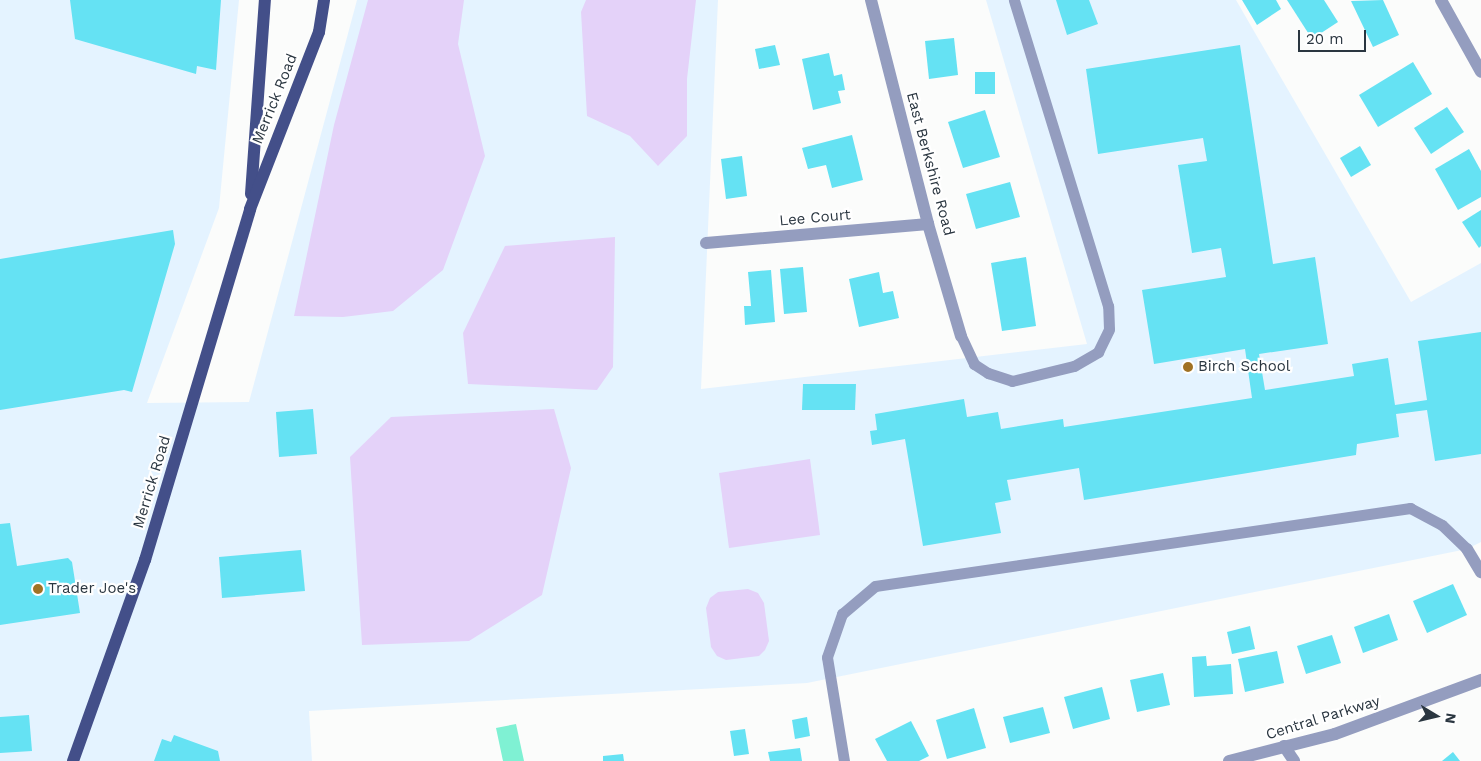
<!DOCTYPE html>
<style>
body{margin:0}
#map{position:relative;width:1481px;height:761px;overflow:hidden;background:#fbfcfb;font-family:"Work Sans",sans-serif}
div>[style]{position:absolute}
.built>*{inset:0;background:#e4f3ff}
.green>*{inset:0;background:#e4d2f9}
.water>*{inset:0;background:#7ff1d3}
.building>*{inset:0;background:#65e2f3}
.lane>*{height:11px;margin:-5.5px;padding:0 5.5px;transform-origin:5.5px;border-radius:5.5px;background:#949dbf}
.street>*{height:12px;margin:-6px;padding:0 6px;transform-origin:6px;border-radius:6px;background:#949dbf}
.primary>*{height:12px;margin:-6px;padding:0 6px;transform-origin:6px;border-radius:6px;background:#434f89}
.dots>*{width:14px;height:14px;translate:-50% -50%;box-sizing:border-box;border:2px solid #fff;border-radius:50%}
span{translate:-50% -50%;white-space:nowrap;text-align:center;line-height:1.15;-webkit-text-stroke:4.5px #fff;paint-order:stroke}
.street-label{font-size:15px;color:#2a3640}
.poi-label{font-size:15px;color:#2a3640}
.left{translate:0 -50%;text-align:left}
.north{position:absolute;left:1411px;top:691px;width:50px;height:50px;-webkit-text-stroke:4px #fff;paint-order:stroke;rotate:99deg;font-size:14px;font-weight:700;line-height:20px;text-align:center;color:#2a3640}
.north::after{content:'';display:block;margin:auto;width:18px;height:22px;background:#2a3640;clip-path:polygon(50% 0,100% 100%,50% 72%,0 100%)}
.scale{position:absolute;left:1298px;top:30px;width:68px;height:22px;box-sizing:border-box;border:2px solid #2a3640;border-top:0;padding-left:6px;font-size:15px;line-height:18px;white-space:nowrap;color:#2a3640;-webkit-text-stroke:4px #fff;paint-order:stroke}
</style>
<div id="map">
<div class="built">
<div style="clip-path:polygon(0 0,239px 0,219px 208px,147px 403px,249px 402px,357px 0,718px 0,701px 389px,1087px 344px,986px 0,1236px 0,1411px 302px,1481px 263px,1481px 542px,1467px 549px,807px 683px,309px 711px,312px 761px,0 761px)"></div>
</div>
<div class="green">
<div style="clip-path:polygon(368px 0,464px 0,458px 44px,485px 156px,443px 270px,393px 311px,343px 317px,294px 316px,334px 125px)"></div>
<div style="clip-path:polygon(586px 0,696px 0,687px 79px,687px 136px,658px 166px,630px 136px,587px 116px,581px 12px)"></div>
<div style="clip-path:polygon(615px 237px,613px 367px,597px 390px,468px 384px,463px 333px,505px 246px)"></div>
<div style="clip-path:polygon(554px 409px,571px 468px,542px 595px,469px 641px,362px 645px,350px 457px,391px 417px)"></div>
<div style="clip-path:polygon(810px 459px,820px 535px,729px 548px,719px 473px)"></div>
<div style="clip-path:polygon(748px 589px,758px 593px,764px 603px,769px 641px,765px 650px,759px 656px,726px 660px,717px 656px,711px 647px,706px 608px,710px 598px,718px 592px)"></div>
</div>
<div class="water">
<div style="clip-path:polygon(516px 724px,524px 761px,503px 761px,496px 728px)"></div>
</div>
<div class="building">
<div style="clip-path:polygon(70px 0,221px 0,216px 70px,197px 66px,196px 74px,75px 39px)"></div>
<div style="clip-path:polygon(1056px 0,1089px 0,1098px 24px,1067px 35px)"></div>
<div style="clip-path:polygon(1242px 0,1276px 0,1281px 9px,1257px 25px)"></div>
<div style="clip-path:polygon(1287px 0,1324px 0,1338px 22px,1312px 39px)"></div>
<div style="clip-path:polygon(1383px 0,1399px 35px,1373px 47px,1351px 1px)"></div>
<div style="clip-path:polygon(954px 38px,958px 75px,929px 79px,925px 41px)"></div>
<div style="clip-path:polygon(775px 45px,780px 65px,759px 69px,755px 49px)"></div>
<div style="clip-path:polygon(1240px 45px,1273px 264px,1315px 257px,1328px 344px,1259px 354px,1265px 390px,1354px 376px,1352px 364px,1388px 358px,1395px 405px,1427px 400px,1418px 341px,1481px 332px,1481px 454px,1435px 461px,1427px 410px,1396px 414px,1399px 437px,1357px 444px,1356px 455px,1084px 500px,1079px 468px,1007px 480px,1011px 500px,995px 503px,1001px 533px,923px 546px,905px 439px,872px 445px,870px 431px,877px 430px,875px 414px,964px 399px,967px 417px,998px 412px,1001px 429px,1063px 419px,1064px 427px,1252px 398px,1245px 349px,1154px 364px,1142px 290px,1226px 277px,1221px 248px,1192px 253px,1178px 165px,1207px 161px,1203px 138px,1098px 154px,1086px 69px)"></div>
<div style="clip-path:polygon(829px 53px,834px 76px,842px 74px,845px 90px,838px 91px,841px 103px,813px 110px,802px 59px)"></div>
<div style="clip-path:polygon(1413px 62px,1432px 94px,1378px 127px,1359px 95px)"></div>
<div style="clip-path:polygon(975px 72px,995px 72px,995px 94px,975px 94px)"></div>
<div style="clip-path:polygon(1447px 107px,1464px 132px,1431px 154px,1414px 128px)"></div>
<div style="clip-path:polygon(985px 110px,1000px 157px,963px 168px,948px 122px)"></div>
<div style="clip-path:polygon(852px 135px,863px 180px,832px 188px,826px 165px,808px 169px,802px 148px)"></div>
<div style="clip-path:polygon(1360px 146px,1371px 165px,1351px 177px,1340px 158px)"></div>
<div style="clip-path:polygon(1469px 149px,1481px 171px,1481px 197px,1458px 210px,1435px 169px)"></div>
<div style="clip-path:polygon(742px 156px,747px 196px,726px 199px,721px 159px)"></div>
<div style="clip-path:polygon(1010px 182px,1020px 217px,976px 229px,966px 194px)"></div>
<div style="clip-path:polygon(1481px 210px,1481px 246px,1479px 248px,1462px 222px)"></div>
<div style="clip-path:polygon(173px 230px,175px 244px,132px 392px,124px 390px,0 410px,0 259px)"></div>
<div style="clip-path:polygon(1026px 257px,1036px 326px,1002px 331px,991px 263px)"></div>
<div style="clip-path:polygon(803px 267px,807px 312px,784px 314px,780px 269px)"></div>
<div style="clip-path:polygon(771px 270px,775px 322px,745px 325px,744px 306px,751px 306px,748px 272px)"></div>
<div style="clip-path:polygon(879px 272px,883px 293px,893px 291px,899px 318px,859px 327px,849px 279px)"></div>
<div style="clip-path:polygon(803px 384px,856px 384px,855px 410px,802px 410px)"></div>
<div style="clip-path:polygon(313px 409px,317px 454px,279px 457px,276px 412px)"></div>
<div style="clip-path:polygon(10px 523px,17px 566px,68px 558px,72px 562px,80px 613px,0 625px,0 524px)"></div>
<div style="clip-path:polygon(301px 550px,305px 591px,222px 598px,219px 557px)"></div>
<div style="clip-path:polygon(1453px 584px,1467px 615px,1427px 633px,1413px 601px)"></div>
<div style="clip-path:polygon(1389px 614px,1398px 640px,1363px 653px,1354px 627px)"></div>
<div style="clip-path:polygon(1250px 626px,1255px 649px,1232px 654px,1227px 632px)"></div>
<div style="clip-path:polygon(1332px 635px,1341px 663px,1306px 674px,1297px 646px)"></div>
<div style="clip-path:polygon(1277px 651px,1284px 683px,1245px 692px,1238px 659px)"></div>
<div style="clip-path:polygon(1206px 656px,1207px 666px,1231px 664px,1233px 694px,1194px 697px,1192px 657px)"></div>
<div style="clip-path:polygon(1163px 673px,1170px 705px,1137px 712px,1130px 680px)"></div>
<div style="clip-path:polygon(1102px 687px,1110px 719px,1073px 729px,1064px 697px)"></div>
<div style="clip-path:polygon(1043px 707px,1050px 733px,1010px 743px,1003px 717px)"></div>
<div style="clip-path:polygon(974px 708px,986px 748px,947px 759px,936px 720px)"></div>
<div style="clip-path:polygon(29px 715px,32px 751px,0 753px,0 717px)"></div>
<div style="clip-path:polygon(807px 717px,810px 736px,795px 739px,792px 720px)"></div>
<div style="clip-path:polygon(911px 721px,929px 756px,919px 761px,887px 761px,875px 739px)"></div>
<div style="clip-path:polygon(745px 729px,749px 754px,734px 756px,730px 731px)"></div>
<div style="clip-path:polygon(174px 735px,218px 751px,220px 761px,154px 761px,162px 739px,171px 742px)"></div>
<div style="clip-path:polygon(800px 748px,802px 761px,770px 761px,768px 752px)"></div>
<div style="clip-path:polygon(1453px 752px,1460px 761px,1442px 761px)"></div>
<div style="clip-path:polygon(623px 754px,624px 761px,603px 761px,603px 756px)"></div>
</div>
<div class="lane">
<div style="left:961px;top:336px;width:31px;rotate:65deg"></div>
<div style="left:974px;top:364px;width:17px;rotate:33deg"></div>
<div style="left:988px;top:373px;width:25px;rotate:18deg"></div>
<div style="left:1012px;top:381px;width:64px;rotate:-13.6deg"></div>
<div style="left:1074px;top:366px;width:28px;rotate:-30deg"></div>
<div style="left:1098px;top:352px;width:25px;rotate:-64deg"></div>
<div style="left:1109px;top:329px;width:23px;rotate:-92deg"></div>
<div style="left:1108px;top:306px;width:320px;rotate:-107.1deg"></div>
<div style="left:844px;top:761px;width:105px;rotate:-99.3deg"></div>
<div style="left:827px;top:657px;width:46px;rotate:-70.8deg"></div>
<div style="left:842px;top:614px;width:43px;rotate:-40.3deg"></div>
<div style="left:875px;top:586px;width:541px;rotate:-8.29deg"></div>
<div style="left:1410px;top:508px;width:36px;rotate:28deg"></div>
<div style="left:1442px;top:525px;width:35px;rotate:44deg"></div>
</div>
<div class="street">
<div style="left:871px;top:0;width:231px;rotate:75.7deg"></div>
<div style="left:928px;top:224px;width:117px;rotate:73.6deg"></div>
<div style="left:1441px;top:0;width:82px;rotate:60.9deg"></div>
<div style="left:706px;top:243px;width:223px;rotate:-4.9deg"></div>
<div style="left:1467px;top:549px;width:27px;rotate:59deg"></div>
<div style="left:1284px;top:746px;width:18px;rotate:56deg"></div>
<div style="left:1229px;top:761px;width:109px;rotate:-14.3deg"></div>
<div style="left:1335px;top:734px;width:156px;rotate:-20.3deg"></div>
</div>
<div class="primary">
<div style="left:251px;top:194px;width:195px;rotate:-85.9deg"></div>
<div style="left:73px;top:761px;width:214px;rotate:-70.3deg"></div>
<div style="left:145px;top:560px;width:366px;rotate:-73.3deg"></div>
<div style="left:250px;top:209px;width:190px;rotate:-68.7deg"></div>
<div style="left:319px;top:32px;width:32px;rotate:-81deg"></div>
</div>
<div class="dots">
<div style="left:1188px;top:367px;background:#a07224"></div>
<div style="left:38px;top:589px;background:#a07224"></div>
</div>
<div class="street-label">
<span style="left:275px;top:99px;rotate:-68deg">Merrick Road</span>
<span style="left:930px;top:164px;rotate:75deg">East Berkshire Road</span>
<span style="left:815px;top:218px;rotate:-5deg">Lee Court</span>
<span style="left:152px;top:482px;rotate:-73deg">Merrick Road</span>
<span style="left:1323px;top:718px;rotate:-17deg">Central Parkway</span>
</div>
<div class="poi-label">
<span class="left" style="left:1198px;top:367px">Birch School</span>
<span class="left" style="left:48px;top:589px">Trader Joe's</span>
</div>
<div class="north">N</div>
<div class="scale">20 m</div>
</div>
